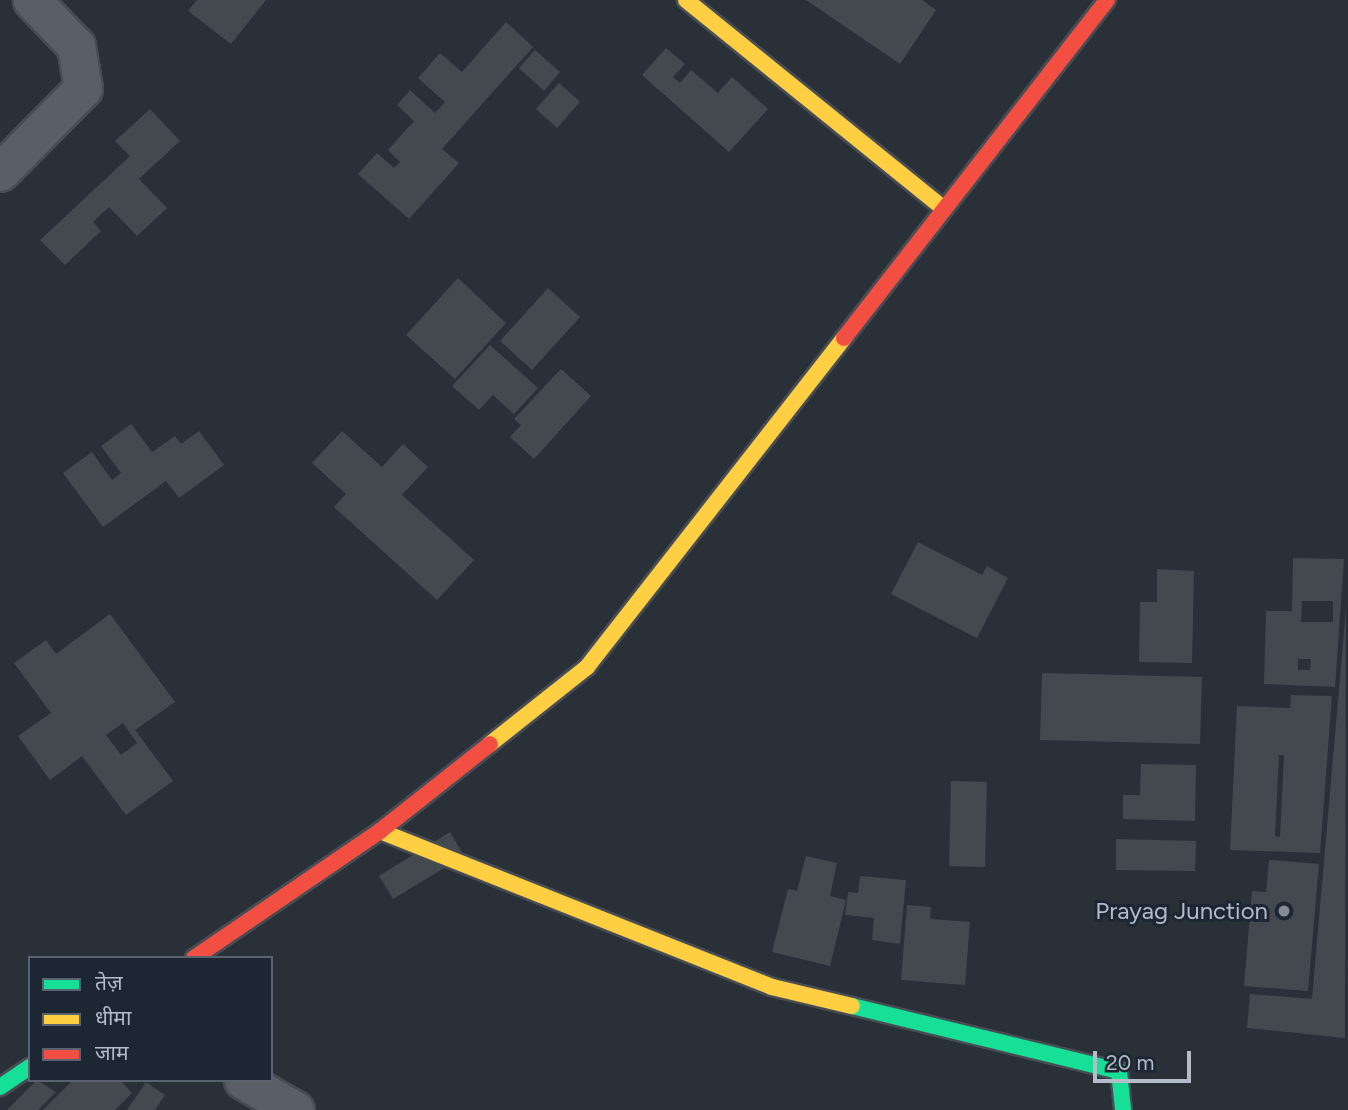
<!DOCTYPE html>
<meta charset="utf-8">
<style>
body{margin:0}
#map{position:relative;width:1348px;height:1110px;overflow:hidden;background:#2a3038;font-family:Figtree,"Noto Sans Devanagari",sans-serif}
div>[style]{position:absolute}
.building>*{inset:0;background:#444950}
.roads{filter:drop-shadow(2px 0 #484c53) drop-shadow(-2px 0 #484c53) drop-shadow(0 2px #484c53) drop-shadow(0 -2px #484c53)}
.street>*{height:37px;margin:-18.5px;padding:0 18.5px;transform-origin:18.5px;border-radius:18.5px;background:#5a5e66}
.fast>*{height:16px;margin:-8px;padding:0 8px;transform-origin:8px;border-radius:8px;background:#16e098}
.slow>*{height:16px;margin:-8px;padding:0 8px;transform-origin:8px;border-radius:8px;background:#ffcf43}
.jam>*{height:16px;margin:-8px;padding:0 8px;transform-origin:8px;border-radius:8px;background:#f24e42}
.dots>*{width:19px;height:19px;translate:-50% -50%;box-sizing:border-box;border:4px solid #1d2633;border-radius:50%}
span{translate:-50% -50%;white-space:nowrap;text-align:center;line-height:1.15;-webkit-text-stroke:6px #1d2633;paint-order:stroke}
.poi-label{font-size:24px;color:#b4bcc9}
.right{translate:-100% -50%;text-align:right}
.legend{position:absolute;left:28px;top:956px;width:245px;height:126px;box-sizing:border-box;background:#1d2633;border:2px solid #59626f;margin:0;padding:9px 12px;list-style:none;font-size:21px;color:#b4bcc9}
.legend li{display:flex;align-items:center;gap:14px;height:35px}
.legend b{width:35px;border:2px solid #59626f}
.scale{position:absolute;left:1093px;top:1051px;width:98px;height:32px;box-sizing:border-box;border:4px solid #b4bcc9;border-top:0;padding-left:9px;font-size:21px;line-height:24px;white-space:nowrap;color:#b4bcc9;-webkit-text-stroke:5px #1d2633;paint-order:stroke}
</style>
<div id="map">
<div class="building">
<div style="clip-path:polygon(197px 0,266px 0,231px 44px,188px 11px)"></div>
<div style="clip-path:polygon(806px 0,922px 0,936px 10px,900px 64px)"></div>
<div style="clip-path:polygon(506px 22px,533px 47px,442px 149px,459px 163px,409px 219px,358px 174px,377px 153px,394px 168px,400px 162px,388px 150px,414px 121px,397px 105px,410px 90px,435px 113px,445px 102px,418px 78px,440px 53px,462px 72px)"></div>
<div style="clip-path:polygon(666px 48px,685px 64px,673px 77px,680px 83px,691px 70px,718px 93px,732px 77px,768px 109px,729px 152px,642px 75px)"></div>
<div style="clip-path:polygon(535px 50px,560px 72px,544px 91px,519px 68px)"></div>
<div style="clip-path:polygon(559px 83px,580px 102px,557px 128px,536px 109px)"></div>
<div style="clip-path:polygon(150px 109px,180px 141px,139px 179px,167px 208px,137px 236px,109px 207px,93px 222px,101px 231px,65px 265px,40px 240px,130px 156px,115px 141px)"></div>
<div style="clip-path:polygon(458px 278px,506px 323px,455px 379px,406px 335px)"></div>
<div style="clip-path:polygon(548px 288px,580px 317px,532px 370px,500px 341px)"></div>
<div style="clip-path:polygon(490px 345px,538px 388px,514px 414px,493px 395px,479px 410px,452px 386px)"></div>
<div style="clip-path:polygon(561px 369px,591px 396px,534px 459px,510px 437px,521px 425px,514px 419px)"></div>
<div style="clip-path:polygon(131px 424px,152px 452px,175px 436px,181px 444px,199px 431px,224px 465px,179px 498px,166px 481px,103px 527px,63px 473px,92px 452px,112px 480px,121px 473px,101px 446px)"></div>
<div style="clip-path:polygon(342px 431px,382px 467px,403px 444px,428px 467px,402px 495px,474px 560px,437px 600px,334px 507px,346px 494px,312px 463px)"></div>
<div style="clip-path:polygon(918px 542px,982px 575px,987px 566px,1008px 578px,977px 638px,891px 594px)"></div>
<div style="clip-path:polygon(evenodd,1293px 558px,1344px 559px,1335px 687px,1264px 684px,1266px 611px,1292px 611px,1293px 558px,1302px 601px,1333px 601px,1333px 622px,1301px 622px,1302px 601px,1293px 558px,1298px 659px,1311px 659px,1310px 670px,1298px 670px,1298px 659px)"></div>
<div style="clip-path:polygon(1157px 569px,1194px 571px,1192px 663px,1139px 662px,1140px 602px,1157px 602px)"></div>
<div style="clip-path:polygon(1346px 609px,1345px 1038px,1247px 1028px,1250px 994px,1312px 999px)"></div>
<div style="clip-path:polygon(evenodd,110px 614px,175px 702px,135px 730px,173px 781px,126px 815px,82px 756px,50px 780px,18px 736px,51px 713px,14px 663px,46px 640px,56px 654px,110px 614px,123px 723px,137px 743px,121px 755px,106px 735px,123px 723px)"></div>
<div style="clip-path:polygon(1042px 673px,1202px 677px,1200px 744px,1040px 740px)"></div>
<div style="clip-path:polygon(evenodd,1291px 695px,1332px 696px,1320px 853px,1230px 850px,1237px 706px,1290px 708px,1291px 695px,1279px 755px,1284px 755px,1280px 837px,1275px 836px,1279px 755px)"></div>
<div style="clip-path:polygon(1141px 764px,1196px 765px,1195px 821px,1123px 819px,1123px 795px,1140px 795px)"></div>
<div style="clip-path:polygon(951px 781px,987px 782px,985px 867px,949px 866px)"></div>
<div style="clip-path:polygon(450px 832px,464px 856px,393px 899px,379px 876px)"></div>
<div style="clip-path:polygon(1116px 839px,1196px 841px,1195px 871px,1116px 870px)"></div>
<div style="clip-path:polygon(806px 856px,837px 863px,830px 896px,846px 900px,830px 966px,772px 952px,788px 889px,797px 891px)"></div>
<div style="clip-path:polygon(1269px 860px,1319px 864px,1308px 991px,1244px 986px,1252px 891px,1266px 892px)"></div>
<div style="clip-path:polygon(860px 876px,906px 880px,900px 944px,872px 940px,874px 918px,845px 915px,848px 892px,858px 893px)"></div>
<div style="clip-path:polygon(907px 905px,931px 907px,930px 919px,970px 922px,965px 985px,901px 980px)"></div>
<div style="clip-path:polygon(37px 1080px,56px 1092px,38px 1110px,7px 1110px)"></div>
<div style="clip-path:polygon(73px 1080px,120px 1080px,132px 1093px,115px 1110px,43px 1110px)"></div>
<div style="clip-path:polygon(146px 1082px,165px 1095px,155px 1110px,127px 1110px)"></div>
</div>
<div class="roads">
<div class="street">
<div style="left:0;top:172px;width:118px;rotate:-45.3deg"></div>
<div style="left:83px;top:88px;width:43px;rotate:-99.5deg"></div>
<div style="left:76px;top:46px;width:64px;rotate:-133.7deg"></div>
<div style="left:243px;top:1080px;width:60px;rotate:30deg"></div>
</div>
<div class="fast">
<div style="left:852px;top:1006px;width:275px;rotate:13.7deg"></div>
<div style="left:1119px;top:1071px;width:39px;rotate:84deg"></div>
<div style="left:0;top:1087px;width:36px;rotate:-34deg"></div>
</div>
<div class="slow">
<div style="left:686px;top:0;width:329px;rotate:39deg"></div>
<div style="left:490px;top:744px;width:124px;rotate:-38.4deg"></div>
<div style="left:587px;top:667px;width:417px;rotate:-52deg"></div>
<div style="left:380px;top:831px;width:422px;rotate:21.7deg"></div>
<div style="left:772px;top:987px;width:82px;rotate:13.4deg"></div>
</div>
<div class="jam">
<div style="left:844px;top:338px;width:428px;rotate:-52.1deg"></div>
<div style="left:194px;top:958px;width:225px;rotate:-34.3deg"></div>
<div style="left:380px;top:831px;width:140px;rotate:-38.3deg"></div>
</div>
</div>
<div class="dots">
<div style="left:1284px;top:911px;background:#848b96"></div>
</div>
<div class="poi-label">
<span class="right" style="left:1268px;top:911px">Prayag Junction</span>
</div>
<ul class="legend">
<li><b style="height:9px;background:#16e098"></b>तेज़</li>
<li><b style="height:9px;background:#ffcf43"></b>धीमा</li>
<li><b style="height:9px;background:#f24e42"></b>जाम</li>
</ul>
<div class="scale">20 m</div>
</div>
